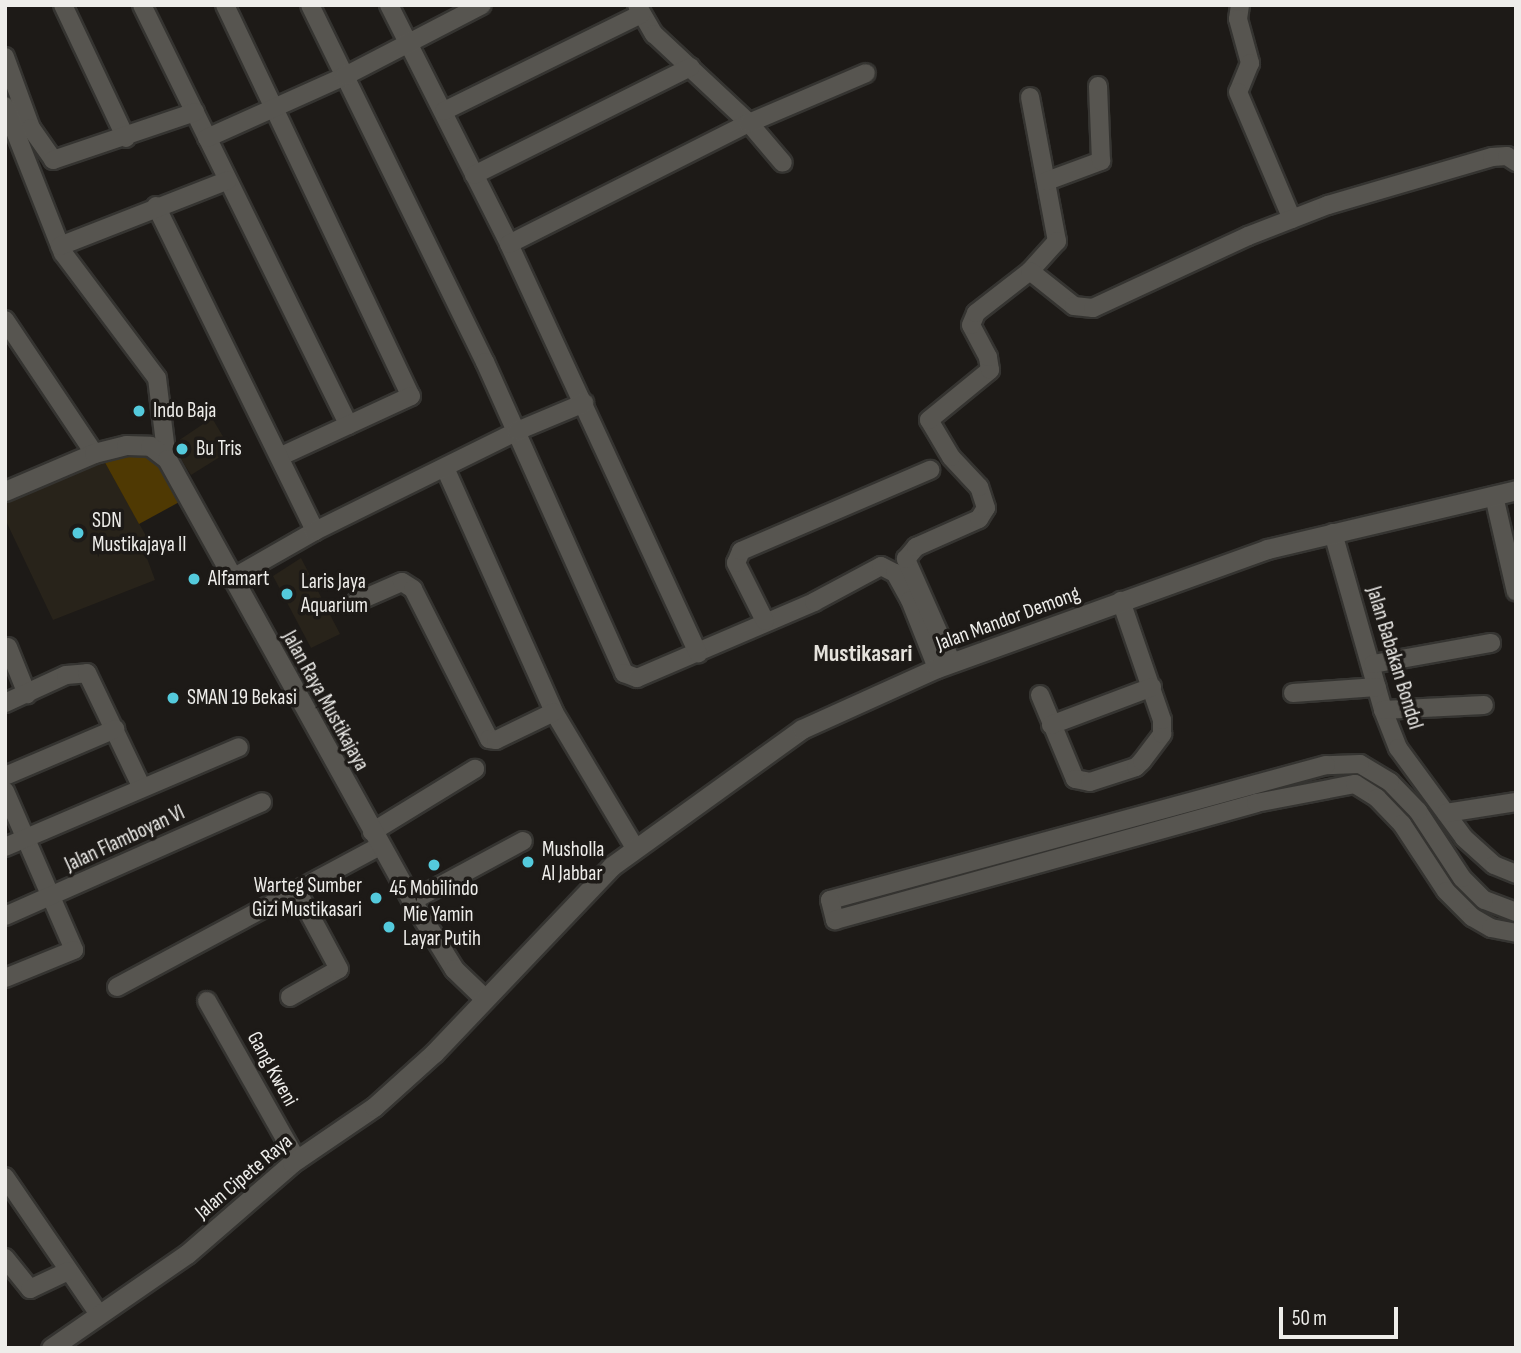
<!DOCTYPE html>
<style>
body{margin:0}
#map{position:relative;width:1521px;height:1353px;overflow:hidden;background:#1d1a17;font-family:"Sofia Sans Condensed",sans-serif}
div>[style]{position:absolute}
.built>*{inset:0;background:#28231a}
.green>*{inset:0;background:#4f3903}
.roads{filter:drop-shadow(2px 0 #353431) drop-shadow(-2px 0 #353431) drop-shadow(0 2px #353431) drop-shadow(0 -2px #353431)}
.minor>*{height:18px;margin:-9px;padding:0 9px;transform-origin:9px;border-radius:9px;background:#575550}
.secondary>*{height:19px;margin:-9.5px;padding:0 9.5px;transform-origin:9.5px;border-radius:9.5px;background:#575550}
.dots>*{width:19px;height:19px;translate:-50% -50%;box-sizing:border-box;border:4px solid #1d1a17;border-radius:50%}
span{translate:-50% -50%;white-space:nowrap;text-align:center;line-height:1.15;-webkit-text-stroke:7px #1d1a17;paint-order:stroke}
.poi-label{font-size:21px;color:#eeedea}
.left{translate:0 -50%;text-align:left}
.right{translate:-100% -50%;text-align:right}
.street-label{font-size:21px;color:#eeedea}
.quarter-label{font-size:24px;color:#e5e2dc;font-weight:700}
.frame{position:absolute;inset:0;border:7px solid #eeedea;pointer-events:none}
.scale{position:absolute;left:1279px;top:1307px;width:119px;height:32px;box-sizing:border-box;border:4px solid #eeedea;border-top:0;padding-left:9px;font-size:21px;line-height:24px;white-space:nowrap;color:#eeedea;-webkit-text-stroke:5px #1d1a17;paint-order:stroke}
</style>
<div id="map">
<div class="built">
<div style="clip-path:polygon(212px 418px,231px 450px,191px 475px,172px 445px)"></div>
<div style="clip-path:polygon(103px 459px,150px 543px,144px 550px,155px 580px,53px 620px,5px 519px,5px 498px)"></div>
<div style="clip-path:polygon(301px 558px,340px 634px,311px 648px,273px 576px)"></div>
</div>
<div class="green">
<div style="clip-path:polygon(148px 450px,163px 463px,183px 500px,139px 524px,103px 459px)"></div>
</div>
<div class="roads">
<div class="minor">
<div style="left:63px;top:5px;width:147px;rotate:64.7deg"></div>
<div style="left:142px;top:5px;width:468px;rotate:63.8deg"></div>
<div style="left:225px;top:5px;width:433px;rotate:64.6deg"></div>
<div style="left:411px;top:396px;width:145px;rotate:155.2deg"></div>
<div style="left:310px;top:5px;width:398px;rotate:63.9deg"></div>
<div style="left:485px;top:362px;width:341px;rotate:65.9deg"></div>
<div style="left:624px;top:673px;width:14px;rotate:21deg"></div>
<div style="left:637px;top:678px;width:193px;rotate:-23.2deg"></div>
<div style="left:814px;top:602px;width:76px;rotate:-28.2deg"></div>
<div style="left:881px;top:566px;width:16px;rotate:27deg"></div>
<div style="left:895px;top:573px;width:31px;rotate:61deg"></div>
<div style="left:910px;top:600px;width:73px;rotate:68.3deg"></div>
<div style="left:389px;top:5px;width:267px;rotate:63.3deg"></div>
<div style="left:509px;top:244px;width:451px;rotate:65.2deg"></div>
<div style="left:637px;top:5px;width:34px;rotate:60deg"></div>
<div style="left:654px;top:34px;width:130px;rotate:43.1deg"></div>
<div style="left:749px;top:123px;width:52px;rotate:49.6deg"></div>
<div style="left:1240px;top:5px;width:14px;rotate:98deg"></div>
<div style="left:1238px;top:19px;width:46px;rotate:74.7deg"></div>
<div style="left:1250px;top:63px;width:31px;rotate:112deg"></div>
<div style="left:1238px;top:92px;width:138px;rotate:67deg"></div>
<div style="left:5px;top:57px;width:76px;rotate:69.9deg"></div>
<div style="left:31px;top:128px;width:39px;rotate:55deg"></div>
<div style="left:53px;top:160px;width:150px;rotate:-18.7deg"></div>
<div style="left:1030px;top:97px;width:147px;rotate:79.4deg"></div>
<div style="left:1057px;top:241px;width:40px;rotate:132deg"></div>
<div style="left:5px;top:106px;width:158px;rotate:68.5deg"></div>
<div style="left:63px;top:253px;width:156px;rotate:53.1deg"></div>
<div style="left:157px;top:378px;width:82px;rotate:83deg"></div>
<div style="left:444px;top:111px;width:220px;rotate:-26.2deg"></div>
<div style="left:207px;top:138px;width:151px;rotate:-24.2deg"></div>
<div style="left:345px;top:76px;width:154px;rotate:-27.4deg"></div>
<div style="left:474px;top:175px;width:242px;rotate:-26.5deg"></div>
<div style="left:1047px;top:181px;width:58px;rotate:-20.3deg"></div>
<div style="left:1101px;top:161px;width:75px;rotate:-92.3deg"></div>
<div style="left:156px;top:206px;width:362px;rotate:63.9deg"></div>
<div style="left:509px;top:244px;width:269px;rotate:-26.8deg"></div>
<div style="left:749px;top:123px;width:127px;rotate:-23.1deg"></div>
<div style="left:60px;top:246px;width:180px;rotate:-21.4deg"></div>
<div style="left:5px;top:320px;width:160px;rotate:56.2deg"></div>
<div style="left:445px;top:468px;width:267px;rotate:65.9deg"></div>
<div style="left:554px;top:712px;width:158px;rotate:59.2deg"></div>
<div style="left:1494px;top:496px;width:98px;rotate:77.1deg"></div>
<div style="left:1333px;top:533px;width:184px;rotate:74.2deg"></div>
<div style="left:1383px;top:710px;width:41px;rotate:68.5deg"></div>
<div style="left:1398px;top:748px;width:112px;rotate:53.7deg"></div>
<div style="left:1464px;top:838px;width:40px;rotate:42deg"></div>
<div style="left:1494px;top:865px;width:24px;rotate:22deg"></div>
<div style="left:231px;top:579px;width:97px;rotate:-29.7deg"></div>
<div style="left:315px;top:531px;width:225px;rotate:-26.3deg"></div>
<div style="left:517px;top:431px;width:73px;rotate:-22.7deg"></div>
<div style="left:356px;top:602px;width:50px;rotate:-23.5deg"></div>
<div style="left:402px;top:582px;width:13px;rotate:32deg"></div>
<div style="left:413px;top:589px;width:168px;rotate:63.1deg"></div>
<div style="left:489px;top:739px;width:7px;rotate:8deg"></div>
<div style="left:496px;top:740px;width:64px;rotate:-25.8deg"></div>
<div style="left:765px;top:621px;width:65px;rotate:-116.6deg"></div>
<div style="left:736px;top:563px;width:13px;rotate:-67deg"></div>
<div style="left:741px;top:551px;width:206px;rotate:-23.2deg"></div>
<div style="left:8px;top:647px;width:51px;rotate:68deg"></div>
<div style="left:952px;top:663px;width:114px;rotate:-113.9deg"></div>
<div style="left:906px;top:559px;width:16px;rotate:-50deg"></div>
<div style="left:916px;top:547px;width:69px;rotate:-24deg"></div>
<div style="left:979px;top:519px;width:13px;rotate:-58deg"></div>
<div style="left:986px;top:508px;width:22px;rotate:-108deg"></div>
<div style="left:979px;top:487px;width:41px;rotate:-133deg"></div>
<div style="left:951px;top:457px;width:43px;rotate:-120.7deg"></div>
<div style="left:929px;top:420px;width:79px;rotate:-39.3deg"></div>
<div style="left:990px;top:370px;width:13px;rotate:-99deg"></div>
<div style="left:988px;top:357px;width:36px;rotate:-118deg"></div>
<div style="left:971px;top:325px;width:13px;rotate:-67deg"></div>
<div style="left:976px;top:313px;width:68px;rotate:-37.9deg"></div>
<div style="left:1030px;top:271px;width:56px;rotate:38.5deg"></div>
<div style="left:1074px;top:306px;width:19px;rotate:6deg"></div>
<div style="left:1093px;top:308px;width:171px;rotate:-24.9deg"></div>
<div style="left:1248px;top:236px;width:86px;rotate:-21.2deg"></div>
<div style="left:1328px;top:205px;width:171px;rotate:-16.3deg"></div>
<div style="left:1492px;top:157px;width:15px;rotate:-4deg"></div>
<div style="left:1507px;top:156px;width:11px;rotate:34deg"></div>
<div style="left:1373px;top:664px;width:120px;rotate:-10.1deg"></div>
<div style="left:1293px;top:693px;width:84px;rotate:-4.1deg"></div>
<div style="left:1040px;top:695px;width:91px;rotate:67.4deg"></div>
<div style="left:1075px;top:779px;width:15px;rotate:11deg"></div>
<div style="left:1090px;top:782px;width:48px;rotate:-18.1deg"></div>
<div style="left:1136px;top:767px;width:8px;rotate:-45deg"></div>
<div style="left:1142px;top:761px;width:34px;rotate:-53deg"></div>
<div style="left:1162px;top:734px;width:14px;rotate:-90deg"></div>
<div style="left:1162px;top:720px;width:126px;rotate:-109deg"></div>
<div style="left:5px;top:703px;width:67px;rotate:-24.7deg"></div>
<div style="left:66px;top:675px;width:21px;rotate:-5deg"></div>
<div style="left:87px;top:673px;width:127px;rotate:64.4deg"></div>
<div style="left:1383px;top:710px;width:101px;rotate:-2.8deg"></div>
<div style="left:1051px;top:725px;width:108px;rotate:-20.6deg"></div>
<div style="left:5px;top:776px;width:120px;rotate:-23.1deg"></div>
<div style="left:5px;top:791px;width:173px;rotate:66.5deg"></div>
<div style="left:74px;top:950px;width:74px;rotate:157.9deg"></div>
<div style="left:1446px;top:813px;width:71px;rotate:-8.9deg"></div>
<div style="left:372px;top:832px;width:121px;rotate:-31.5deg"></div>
<div style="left:5px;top:847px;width:254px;rotate:-23.1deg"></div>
<div style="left:412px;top:901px;width:126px;rotate:-28.4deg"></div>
<div style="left:1516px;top:912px;width:34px;rotate:-159deg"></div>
<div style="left:1484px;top:900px;width:31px;rotate:-135deg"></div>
<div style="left:1462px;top:878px;width:80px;rotate:-123.3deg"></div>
<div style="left:1418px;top:811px;width:40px;rotate:-134deg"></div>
<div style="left:1390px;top:782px;width:35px;rotate:-149deg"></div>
<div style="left:1360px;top:764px;width:34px;rotate:178deg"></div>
<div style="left:1326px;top:765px;width:514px;rotate:164.77deg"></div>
<div style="left:830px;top:900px;width:21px;rotate:76deg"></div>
<div style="left:835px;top:920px;width:437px;rotate:-15.5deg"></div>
<div style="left:1256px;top:803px;width:101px;rotate:-10.9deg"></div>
<div style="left:1355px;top:784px;width:26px;rotate:32deg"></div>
<div style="left:1377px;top:798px;width:36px;rotate:46deg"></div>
<div style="left:1402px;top:824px;width:80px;rotate:56.7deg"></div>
<div style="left:1446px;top:891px;width:37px;rotate:45deg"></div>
<div style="left:1472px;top:917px;width:22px;rotate:30deg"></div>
<div style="left:1491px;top:928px;width:25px;rotate:11deg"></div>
<div style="left:5px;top:916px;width:281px;rotate:-23.9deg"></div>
<div style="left:117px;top:987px;width:298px;rotate:-28.2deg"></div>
<div style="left:290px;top:997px;width:56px;rotate:-29.7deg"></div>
<div style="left:339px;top:969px;width:89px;rotate:-118.3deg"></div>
<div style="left:207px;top:1001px;width:183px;rotate:60.5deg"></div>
<div style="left:5px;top:1177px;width:165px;rotate:55.6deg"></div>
<div style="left:5px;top:1258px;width:40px;rotate:51deg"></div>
<div style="left:30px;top:1289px;width:42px;rotate:-25.3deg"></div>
</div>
<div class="secondary">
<div style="left:5px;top:491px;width:97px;rotate:-23.1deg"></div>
<div style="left:94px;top:453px;width:33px;rotate:-14deg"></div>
<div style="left:126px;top:445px;width:24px;rotate:2deg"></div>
<div style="left:150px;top:446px;width:21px;rotate:37deg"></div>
<div style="left:167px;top:459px;width:505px;rotate:61deg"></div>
<div style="left:412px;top:901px;width:80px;rotate:58.3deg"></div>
<div style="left:454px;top:969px;width:42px;rotate:44deg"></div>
<div style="left:51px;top:1348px;width:165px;rotate:-34.7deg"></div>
<div style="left:187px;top:1254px;width:139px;rotate:-40.9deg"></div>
<div style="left:292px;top:1163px;width:99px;rotate:-34.3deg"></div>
<div style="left:374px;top:1107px;width:81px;rotate:-42deg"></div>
<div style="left:434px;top:1053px;width:258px;rotate:-46.4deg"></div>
<div style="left:612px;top:866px;width:234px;rotate:-35.8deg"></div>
<div style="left:802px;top:729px;width:148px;rotate:-24.3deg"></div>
<div style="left:937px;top:668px;width:351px;rotate:-19.8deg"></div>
<div style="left:1267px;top:549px;width:256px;rotate:-13.3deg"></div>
</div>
</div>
<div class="dots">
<div style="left:139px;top:411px;background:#54cadc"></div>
<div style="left:182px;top:449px;background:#54cadc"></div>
<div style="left:78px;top:533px;background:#54cadc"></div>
<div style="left:194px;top:579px;background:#54cadc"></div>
<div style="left:287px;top:594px;background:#54cadc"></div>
<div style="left:173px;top:698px;background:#54cadc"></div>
<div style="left:528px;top:862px;background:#54cadc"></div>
<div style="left:434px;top:865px;background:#54cadc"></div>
<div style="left:376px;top:898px;background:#54cadc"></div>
<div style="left:389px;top:927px;background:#54cadc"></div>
</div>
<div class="poi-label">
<span class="left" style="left:153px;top:411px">Indo Baja</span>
<span class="left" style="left:196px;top:449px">Bu Tris</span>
<span class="left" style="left:92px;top:533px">SDN<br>Mustikajaya II</span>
<span class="left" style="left:208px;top:579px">Alfamart</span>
<span class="left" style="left:301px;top:594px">Laris Jaya<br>Aquarium</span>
<span class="left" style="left:187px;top:698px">SMAN 19 Bekasi</span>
<span class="left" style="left:542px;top:862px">Musholla<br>Al Jabbar</span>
<span class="right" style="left:362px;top:898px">Warteg Sumber<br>Gizi Mustikasari</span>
<span style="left:434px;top:889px">45 Mobilindo</span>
<span class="left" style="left:403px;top:927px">Mie Yamin<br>Layar Putih</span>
</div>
<div class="street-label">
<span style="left:1008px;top:619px;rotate:-20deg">Jalan Mandor Demong</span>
<span style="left:1394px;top:658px;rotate:73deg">Jalan Babakan Bondol</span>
<span style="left:325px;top:701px;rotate:61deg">Jalan Raya Mustikajaya</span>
<span style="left:125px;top:839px;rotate:-25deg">Jalan Flamboyan VI</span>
<span style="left:272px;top:1069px;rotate:61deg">Gang Kweni</span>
<span style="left:244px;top:1177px;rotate:-40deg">Jalan Cipete Raya</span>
</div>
<div class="quarter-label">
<span style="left:863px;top:654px">Mustikasari</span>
</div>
<div class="frame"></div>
<div class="scale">50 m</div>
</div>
